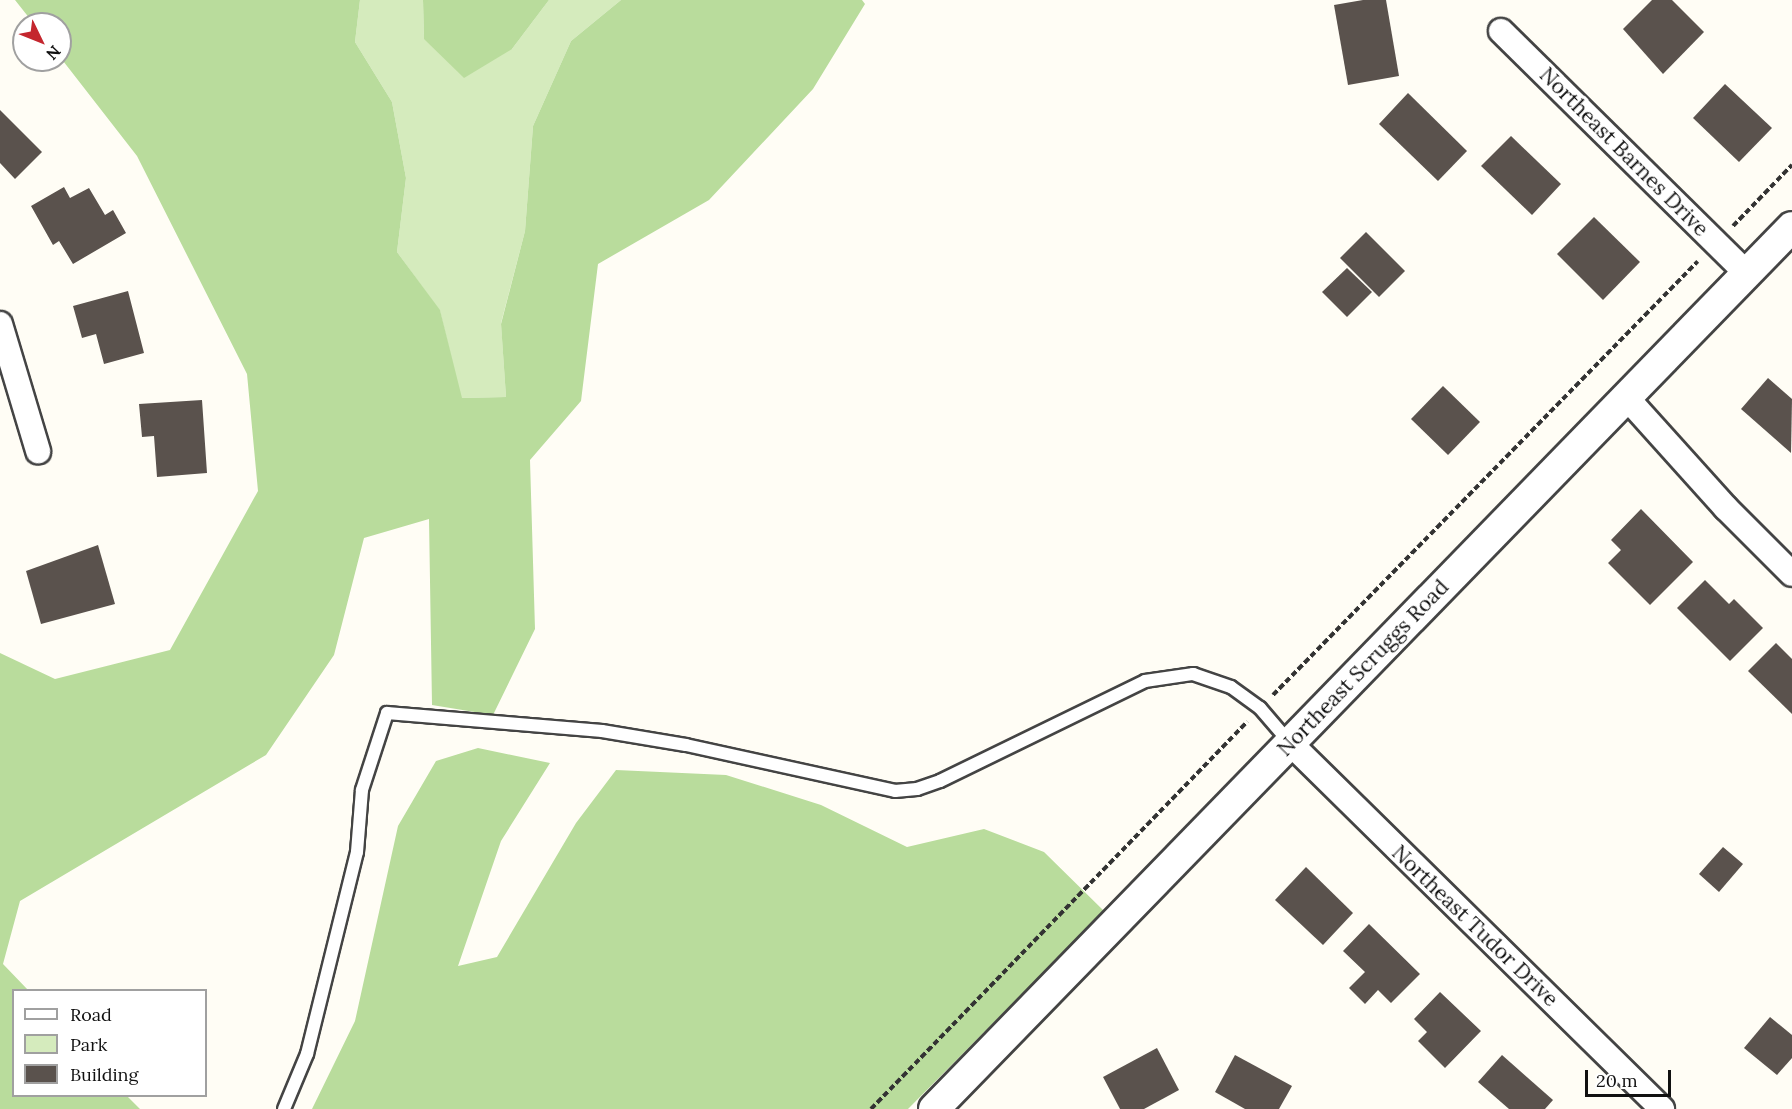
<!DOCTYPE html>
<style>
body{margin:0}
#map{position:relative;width:1792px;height:1109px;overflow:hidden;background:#fffdf5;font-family:Lora,serif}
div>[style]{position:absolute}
.green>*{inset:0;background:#d5ebbd}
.forest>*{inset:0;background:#b9dc9c}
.building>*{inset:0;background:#5a524d}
.path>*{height:4px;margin-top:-2px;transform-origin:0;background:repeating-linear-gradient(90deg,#333 0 6px,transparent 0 9px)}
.roads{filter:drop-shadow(2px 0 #444) drop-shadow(-2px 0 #444) drop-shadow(0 2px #444) drop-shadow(0 -2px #444)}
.service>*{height:12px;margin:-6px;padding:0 6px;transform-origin:6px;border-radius:6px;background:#fff}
.minor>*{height:24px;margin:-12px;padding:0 12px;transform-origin:12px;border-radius:12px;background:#fff}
.tertiary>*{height:30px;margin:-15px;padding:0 15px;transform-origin:15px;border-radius:15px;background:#fff}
span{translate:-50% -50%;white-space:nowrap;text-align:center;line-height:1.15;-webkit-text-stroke:6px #fff;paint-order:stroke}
.street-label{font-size:21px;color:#111}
.legend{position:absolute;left:12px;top:989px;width:195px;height:108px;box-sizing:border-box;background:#fff;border:2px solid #a0a0a0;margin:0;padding:8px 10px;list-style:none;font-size:18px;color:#111}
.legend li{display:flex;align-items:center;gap:12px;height:30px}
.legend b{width:30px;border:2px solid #a0a0a0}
.north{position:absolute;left:12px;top:12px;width:60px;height:60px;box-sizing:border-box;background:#fff;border:2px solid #a0a0a0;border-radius:50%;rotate:133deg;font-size:16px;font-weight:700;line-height:24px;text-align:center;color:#111}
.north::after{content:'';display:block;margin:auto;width:21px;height:27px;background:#c4262e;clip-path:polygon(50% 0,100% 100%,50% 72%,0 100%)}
.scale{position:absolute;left:1585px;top:1070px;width:86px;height:27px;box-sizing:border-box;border:3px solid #111;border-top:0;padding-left:8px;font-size:18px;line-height:21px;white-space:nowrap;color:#111;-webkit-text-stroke:4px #fff;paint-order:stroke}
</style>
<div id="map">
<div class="green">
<div style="clip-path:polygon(360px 0,423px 0,424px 39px,512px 49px,549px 0,621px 0,571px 41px,533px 126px,525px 231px,501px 323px,506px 397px,461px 398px,440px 311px,397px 252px,406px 178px,392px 102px,355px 42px)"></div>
</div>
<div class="forest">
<div style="clip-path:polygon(15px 0,360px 0,355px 42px,392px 102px,406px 178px,397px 252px,440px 310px,462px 398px,506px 397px,501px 324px,525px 231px,533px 126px,571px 41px,621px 0,862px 0,865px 4px,813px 89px,709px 200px,598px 264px,581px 401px,530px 460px,535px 629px,493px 715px,432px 705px,429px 519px,364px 538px,334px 655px,266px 755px,20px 901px,3px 964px,28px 990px,14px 990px,14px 1096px,127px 1096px,140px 1109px,0 1109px,0 653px,55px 679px,170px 650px,258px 491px,247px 374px,137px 156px,60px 57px,60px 24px,34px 24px)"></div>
<div style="clip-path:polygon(423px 0,549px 0,512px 49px,464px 78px,424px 39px)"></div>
<div style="clip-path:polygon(478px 748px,550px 763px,501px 841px,458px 966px,497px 957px,576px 823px,616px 770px,726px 775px,821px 805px,907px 847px,984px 829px,1044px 852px,1104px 911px,908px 1109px,312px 1109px,355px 1021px,398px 826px,436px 761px)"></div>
</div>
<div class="building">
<div style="clip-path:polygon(1363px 0,1386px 0,1399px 76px,1348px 85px,1334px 5px)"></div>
<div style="clip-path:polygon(1652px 0,1672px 0,1704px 32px,1663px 74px,1623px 29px)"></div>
<div style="clip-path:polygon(1725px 84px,1772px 128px,1739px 162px,1693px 118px)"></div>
<div style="clip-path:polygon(1408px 93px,1467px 151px,1438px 181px,1379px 124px)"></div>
<div style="clip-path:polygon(0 110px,42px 152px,15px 179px,0 163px)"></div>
<div style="clip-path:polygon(1511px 136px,1561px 184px,1532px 215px,1481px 166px)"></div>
<div style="clip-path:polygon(64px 187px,70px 198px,89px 188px,105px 215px,113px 210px,126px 233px,73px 264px,59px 241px,53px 245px,31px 206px)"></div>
<div style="clip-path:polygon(1594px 217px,1640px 262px,1603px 300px,1557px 254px)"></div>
<div style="clip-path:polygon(1366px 232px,1405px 271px,1379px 297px,1340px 258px)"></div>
<div style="clip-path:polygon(1347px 268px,1372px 292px,1347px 317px,1322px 292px)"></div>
<div style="clip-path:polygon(128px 291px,144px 353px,104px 364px,96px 334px,82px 338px,73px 306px)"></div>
<div style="clip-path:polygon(1768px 378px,1792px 399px,1791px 453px,1741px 409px)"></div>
<div style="clip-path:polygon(1443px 386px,1480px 422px,1448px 455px,1411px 419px)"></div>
<div style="clip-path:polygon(202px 400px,207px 473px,157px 477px,154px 436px,142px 437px,139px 404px)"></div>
<div style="clip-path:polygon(1641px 509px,1693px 562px,1650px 605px,1608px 563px,1621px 550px,1611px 540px)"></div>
<div style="clip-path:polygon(98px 545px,115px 604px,41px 624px,26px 571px)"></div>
<div style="clip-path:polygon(1705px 580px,1729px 604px,1734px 599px,1763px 628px,1730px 661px,1677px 608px)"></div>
<div style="clip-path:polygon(1776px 643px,1792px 659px,1792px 714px,1748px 671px)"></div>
<div style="clip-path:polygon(1723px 847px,1743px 864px,1719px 892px,1699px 874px)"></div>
<div style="clip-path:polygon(1306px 867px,1353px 913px,1323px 945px,1275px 900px)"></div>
<div style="clip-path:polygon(1369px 924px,1420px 974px,1391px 1003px,1378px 990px,1365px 1004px,1349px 988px,1365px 972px,1343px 951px)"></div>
<div style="clip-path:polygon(1440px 992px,1481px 1031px,1445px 1068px,1418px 1041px,1427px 1032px,1414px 1019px)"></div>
<div style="clip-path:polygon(1770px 1017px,1792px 1035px,1792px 1058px,1777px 1075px,1744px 1048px)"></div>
<div style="clip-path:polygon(1157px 1048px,1179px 1090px,1144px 1109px,1120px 1109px,1103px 1077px)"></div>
<div style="clip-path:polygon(1235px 1055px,1292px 1086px,1279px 1109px,1245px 1109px,1215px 1092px)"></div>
<div style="clip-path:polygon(1502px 1055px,1553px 1100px,1545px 1109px,1509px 1109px,1478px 1082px)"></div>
</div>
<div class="path">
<div style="left:1733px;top:226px;width:85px;rotate:-46deg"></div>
<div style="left:1273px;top:695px;width:607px;rotate:-45.6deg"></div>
<div style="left:871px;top:1109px;width:540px;rotate:-45.83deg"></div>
</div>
<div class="roads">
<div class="service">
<div style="left:284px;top:1109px;width:60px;rotate:-67.3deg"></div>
<div style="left:307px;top:1054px;width:208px;rotate:-76.1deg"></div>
<div style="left:357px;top:852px;width:62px;rotate:-85.4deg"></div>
<div style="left:362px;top:790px;width:81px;rotate:-72deg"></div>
<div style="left:387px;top:713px;width:216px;rotate:4.8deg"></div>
<div style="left:602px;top:731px;width:85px;rotate:9.5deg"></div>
<div style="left:686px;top:745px;width:214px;rotate:12.4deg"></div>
<div style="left:895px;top:791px;width:22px;rotate:-5deg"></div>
<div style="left:917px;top:789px;width:24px;rotate:-19deg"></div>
<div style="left:940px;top:781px;width:228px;rotate:-26deg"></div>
<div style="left:1145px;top:681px;width:49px;rotate:-8.3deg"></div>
<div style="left:1193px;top:674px;width:40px;rotate:18.9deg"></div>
<div style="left:1231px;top:687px;width:36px;rotate:36deg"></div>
<div style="left:1260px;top:708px;width:46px;rotate:49.4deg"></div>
</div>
<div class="minor">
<div style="left:1501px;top:31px;width:346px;rotate:44.6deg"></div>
<div style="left:0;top:324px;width:133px;rotate:73.3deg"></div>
<div style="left:1626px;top:397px;width:149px;rotate:48deg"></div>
<div style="left:1726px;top:508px;width:93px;rotate:45deg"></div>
<div style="left:1290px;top:743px;width:522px;rotate:44.53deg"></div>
</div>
<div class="tertiary">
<div style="left:934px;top:1109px;width:1230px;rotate:-45.79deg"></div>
</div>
</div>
<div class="street-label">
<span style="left:1624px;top:152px;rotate:45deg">Northeast Barnes Drive</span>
<span style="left:1363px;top:668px;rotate:-46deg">Northeast Scruggs Road</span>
<span style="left:1475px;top:926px;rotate:44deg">Northeast Tudor Drive</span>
</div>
<ul class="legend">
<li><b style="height:8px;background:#fff"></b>Road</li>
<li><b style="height:16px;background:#d5ebbd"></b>Park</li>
<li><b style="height:16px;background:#5a524d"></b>Building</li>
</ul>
<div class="north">N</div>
<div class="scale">20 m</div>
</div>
